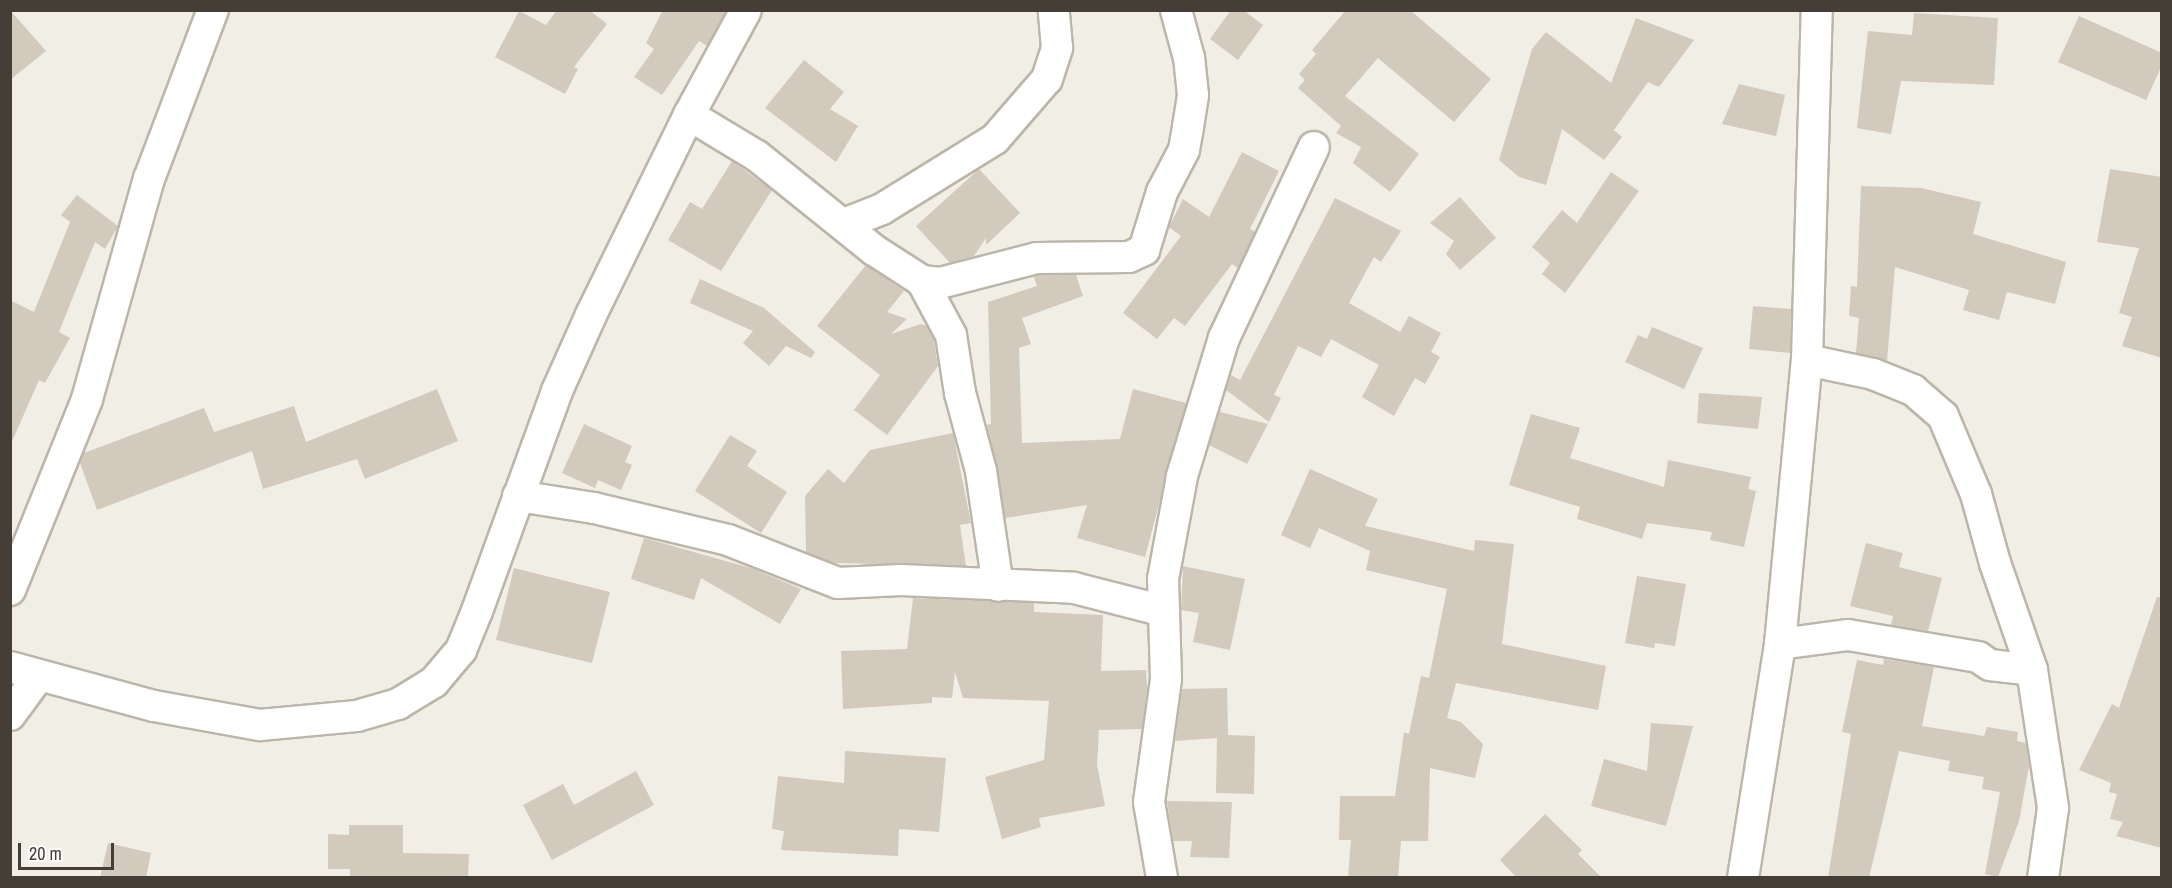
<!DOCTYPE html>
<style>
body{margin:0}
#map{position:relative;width:2172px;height:888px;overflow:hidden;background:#f1eee6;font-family:"Archivo Narrow",sans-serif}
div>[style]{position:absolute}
.building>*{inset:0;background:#d2cabc}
.roads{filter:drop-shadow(2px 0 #bcb6a9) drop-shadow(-2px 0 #bcb6a9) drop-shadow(0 2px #bcb6a9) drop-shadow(0 -2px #bcb6a9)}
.street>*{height:30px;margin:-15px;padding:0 15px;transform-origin:15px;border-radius:15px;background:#fff}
span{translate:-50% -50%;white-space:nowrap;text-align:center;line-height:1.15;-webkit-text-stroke:4.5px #fff;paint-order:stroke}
.frame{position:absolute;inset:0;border:12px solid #443e36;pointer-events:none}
.scale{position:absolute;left:18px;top:843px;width:96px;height:27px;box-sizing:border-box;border:3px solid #443e36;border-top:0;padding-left:8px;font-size:18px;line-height:21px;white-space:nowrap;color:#443e36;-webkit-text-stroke:4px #fff;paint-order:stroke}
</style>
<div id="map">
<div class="building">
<div style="clip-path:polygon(10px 10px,46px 51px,10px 80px)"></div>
<div style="clip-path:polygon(557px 10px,589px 10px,607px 24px,574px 67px,578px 69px,565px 94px,495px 57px,519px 11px,546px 25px)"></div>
<div style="clip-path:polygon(663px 10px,726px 10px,707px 46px,699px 41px,662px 95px,634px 77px,654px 49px,646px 43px)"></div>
<div style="clip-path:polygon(1231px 10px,1243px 10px,1263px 25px,1238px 60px,1210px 39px)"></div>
<div style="clip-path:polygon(1346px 10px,1410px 10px,1491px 79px,1454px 122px,1378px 58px,1345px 96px,1419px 154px,1390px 192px,1353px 163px,1361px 147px,1336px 133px,1341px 126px,1298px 88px,1305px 80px,1299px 74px,1316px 54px,1312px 50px)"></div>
<div style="clip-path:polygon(1914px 13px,1998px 18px,1994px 85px,1901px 81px,1891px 134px,1857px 128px,1868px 31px,1912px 35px)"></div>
<div style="clip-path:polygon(2079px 16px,2162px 53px,2162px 65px,2146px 100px,2058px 62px)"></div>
<div style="clip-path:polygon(1636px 18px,1694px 40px,1659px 87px,1648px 82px,1614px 130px,1622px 137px,1604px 160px,1562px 129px,1546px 185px,1519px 177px,1499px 160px,1532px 49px,1546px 32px,1611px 83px)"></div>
<div style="clip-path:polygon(804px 60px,844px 92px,830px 109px,858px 126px,836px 162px,765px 108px)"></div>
<div style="clip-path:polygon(1739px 84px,1785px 95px,1776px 136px,1722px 124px)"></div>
<div style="clip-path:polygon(1242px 152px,1279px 171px,1250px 229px,1255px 232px,1238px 268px,1232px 264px,1185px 326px,1174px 318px,1157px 339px,1123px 313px,1181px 236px,1169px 227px,1183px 199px,1209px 217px)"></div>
<div style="clip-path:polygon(732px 161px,772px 190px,721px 271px,668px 240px,690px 202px,702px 209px)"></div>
<div style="clip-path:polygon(979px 169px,1020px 213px,986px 245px,986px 238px,974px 256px,950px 263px,916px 226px)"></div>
<div style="clip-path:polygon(2110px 169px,2162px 177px,2162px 358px,2122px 346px,2132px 317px,2119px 313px,2139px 248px,2097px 242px)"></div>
<div style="clip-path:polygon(1611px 172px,1639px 191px,1565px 293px,1542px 274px,1550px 263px,1532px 247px,1562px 210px,1577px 223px)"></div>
<div style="clip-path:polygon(1861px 186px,1921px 188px,1981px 202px,1973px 234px,2066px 262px,2055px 304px,2007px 292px,1999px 320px,1963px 310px,1969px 290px,1895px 267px,1887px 361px,1856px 353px,1859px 318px,1849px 316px,1851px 286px,1857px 287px)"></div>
<div style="clip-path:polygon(77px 195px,118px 226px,105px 249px,95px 242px,59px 332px,70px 338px,45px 383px,39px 380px,10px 446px,10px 300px,34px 312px,70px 222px,61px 215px)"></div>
<div style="clip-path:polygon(1460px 197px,1496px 238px,1460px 270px,1446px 254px,1454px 241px,1430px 223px)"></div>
<div style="clip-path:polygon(1335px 198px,1401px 231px,1381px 262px,1374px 257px,1349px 303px,1400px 332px,1409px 316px,1441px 333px,1431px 352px,1440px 357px,1425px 384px,1415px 378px,1394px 416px,1362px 397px,1379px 365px,1331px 339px,1321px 357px,1298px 346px,1274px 395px,1281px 398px,1269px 422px,1226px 390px,1231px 375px,1240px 380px)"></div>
<div style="clip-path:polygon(866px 265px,904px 291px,887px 312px,907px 319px,891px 334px,921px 324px,927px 326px,934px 341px,938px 366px,887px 435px,854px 410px,880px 375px,817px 326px)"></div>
<div style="clip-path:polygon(1039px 275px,1076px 275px,1083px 296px,1022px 318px,1031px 344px,1019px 348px,1022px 443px,1120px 439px,1133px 389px,1186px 403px,1145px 557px,1077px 538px,1087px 505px,1005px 518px,987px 425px,991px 424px,988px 302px,1037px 286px,1034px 277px)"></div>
<div style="clip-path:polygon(700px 279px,764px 308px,815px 352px,811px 358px,786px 346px,769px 366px,743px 343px,753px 331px,690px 303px)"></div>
<div style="clip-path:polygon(1753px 306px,1791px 309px,1790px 353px,1749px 349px)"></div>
<div style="clip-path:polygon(1652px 327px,1703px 348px,1684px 389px,1625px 362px,1638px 335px,1647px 339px)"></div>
<div style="clip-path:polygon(437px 389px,458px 441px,365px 479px,357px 459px,263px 489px,252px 451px,97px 510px,80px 463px,84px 453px,204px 408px,214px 432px,294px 406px,306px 442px)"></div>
<div style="clip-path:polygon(1699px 393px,1762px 397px,1758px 429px,1697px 423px)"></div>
<div style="clip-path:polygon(1220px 412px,1268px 424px,1247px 464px,1209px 445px)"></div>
<div style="clip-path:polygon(1531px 414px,1580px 428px,1570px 458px,1664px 487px,1668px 460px,1751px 477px,1748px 489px,1756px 491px,1744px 547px,1710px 540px,1712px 532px,1647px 523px,1642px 539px,1577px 519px,1580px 507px,1509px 485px)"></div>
<div style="clip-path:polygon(584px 424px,632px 446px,625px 462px,632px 465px,621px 490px,598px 480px,595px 488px,562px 473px)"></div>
<div style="clip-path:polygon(953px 433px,971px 523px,960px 525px,966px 566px,834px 563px,806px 552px,805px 496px,828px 469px,844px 483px,870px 450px)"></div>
<div style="clip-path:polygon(730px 435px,757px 451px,747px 466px,787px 492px,761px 533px,695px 491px)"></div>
<div style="clip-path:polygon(1310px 469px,1378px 499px,1365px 526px,1474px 551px,1475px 540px,1514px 544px,1502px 644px,1606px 666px,1598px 710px,1456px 683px,1447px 718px,1461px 722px,1483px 744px,1475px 778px,1430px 768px,1428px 841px,1401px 841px,1398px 878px,1348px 878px,1351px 840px,1339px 840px,1340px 796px,1395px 796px,1404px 732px,1409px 734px,1421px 676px,1429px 678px,1447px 589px,1366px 570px,1370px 551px,1319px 528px,1310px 548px,1281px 535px)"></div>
<div style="clip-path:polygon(644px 538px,754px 569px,801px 589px,780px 624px,701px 578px,694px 600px,631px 579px)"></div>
<div style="clip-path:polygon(1866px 543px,1903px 553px,1899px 567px,1942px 578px,1928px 631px,1891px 625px,1893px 616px,1850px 606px)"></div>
<div style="clip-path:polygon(1183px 566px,1245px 579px,1230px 650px,1193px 642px,1199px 613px,1181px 610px)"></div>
<div style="clip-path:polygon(514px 568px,610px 592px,592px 663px,496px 640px)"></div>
<div style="clip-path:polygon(1637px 576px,1686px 584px,1675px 646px,1655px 643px,1654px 648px,1625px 643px)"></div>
<div style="clip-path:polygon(2157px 597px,2162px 598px,2162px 848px,2116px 836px,2123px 822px,2110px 819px,2117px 794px,2109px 792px,2111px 783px,2079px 770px,2112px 704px,2119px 708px)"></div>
<div style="clip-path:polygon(913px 598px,1034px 603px,1034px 612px,1103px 615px,1101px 671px,1146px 670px,1147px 690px,1142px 729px,1099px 730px,1097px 765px,1105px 806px,1039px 818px,1041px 827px,1002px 839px,985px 777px,1044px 760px,1049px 701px,963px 698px,955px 672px,952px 698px,932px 697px,932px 703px,843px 709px,841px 651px,907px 649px)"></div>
<div style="clip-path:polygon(1884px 659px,1934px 667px,1922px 726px,1984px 736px,1987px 727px,2018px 732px,2017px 741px,2026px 743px,2029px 766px,2019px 821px,1998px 877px,1985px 874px,2000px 792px,1982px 789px,1984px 777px,1948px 771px,1950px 761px,1899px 751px,1869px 878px,1828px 878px,1851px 734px,1842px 732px,1857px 660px,1883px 665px)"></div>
<div style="clip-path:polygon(1227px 688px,1228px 735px,1255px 736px,1254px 794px,1216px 793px,1217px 738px,1175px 741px,1182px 689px)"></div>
<div style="clip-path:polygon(1651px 723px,1693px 726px,1666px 826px,1591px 806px,1604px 759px,1647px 771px)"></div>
<div style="clip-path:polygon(845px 751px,946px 758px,939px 832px,899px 829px,898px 856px,781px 850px,784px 831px,772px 829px,778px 776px,844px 783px)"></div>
<div style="clip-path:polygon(636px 771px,654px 805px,552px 860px,523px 805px,563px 784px,574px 805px)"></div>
<div style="clip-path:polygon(1167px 801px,1232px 802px,1229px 858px,1190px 857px,1192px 841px,1173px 841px)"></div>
<div style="clip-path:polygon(1545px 814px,1582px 850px,1578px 854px,1602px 878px,1517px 878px,1500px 860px)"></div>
<div style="clip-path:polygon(349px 825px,403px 825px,403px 853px,469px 854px,468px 878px,350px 878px,350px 869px,328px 869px,328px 834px,349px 835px)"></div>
<div style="clip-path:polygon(108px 843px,151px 853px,146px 878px,100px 878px)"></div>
</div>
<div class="roads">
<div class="street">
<div style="left:689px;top:115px;width:79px;rotate:31.1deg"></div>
<div style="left:757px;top:156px;width:150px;rotate:38.8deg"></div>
<div style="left:874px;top:250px;width:57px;rotate:32.9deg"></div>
<div style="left:922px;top:281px;width:18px;rotate:6deg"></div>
<div style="left:940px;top:283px;width:100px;rotate:-14.5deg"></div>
<div style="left:1037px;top:258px;width:92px;rotate:-0.6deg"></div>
<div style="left:1129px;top:257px;width:17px;rotate:-25deg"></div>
<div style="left:1144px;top:250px;width:61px;rotate:-72.8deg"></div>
<div style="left:1162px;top:192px;width:47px;rotate:-62.4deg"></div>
<div style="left:1184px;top:150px;width:23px;rotate:-80deg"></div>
<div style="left:1188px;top:127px;width:32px;rotate:-81deg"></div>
<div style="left:1193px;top:95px;width:37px;rotate:-96deg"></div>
<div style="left:1189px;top:58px;width:50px;rotate:-105.2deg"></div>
<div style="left:844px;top:224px;width:41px;rotate:-21.5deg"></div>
<div style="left:882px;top:209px;width:133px;rotate:-31.8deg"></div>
<div style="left:995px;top:139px;width:79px;rotate:-49.1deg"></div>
<div style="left:1047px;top:79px;width:33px;rotate:-72deg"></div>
<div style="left:1057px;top:48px;width:38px;rotate:-95deg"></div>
<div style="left:922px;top:281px;width:61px;rotate:61.8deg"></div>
<div style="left:951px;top:335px;width:59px;rotate:81.2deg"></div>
<div style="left:960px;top:393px;width:81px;rotate:74.9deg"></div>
<div style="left:981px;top:471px;width:116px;rotate:81.6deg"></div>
<div style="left:1807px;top:360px;width:67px;rotate:12deg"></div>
<div style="left:1873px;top:374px;width:43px;rotate:21.8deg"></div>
<div style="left:1913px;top:390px;width:40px;rotate:41deg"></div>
<div style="left:1943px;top:416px;width:85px;rotate:67.1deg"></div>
<div style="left:1976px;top:494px;width:72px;rotate:74.6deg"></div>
<div style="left:1995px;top:563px;width:113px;rotate:70.9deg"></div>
<div style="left:2032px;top:670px;width:140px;rotate:81.3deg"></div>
<div style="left:2053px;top:808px;width:71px;rotate:98.1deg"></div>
<div style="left:518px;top:496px;width:77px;rotate:9deg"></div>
<div style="left:594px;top:508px;width:138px;rotate:13.4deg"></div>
<div style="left:728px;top:540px;width:118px;rotate:21.4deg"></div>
<div style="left:838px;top:583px;width:63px;rotate:-2.7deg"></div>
<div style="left:901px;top:580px;width:173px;rotate:2.6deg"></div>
<div style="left:1074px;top:588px;width:93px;rotate:14.3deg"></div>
<div style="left:10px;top:590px;width:206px;rotate:-68deg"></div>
<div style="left:87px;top:399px;width:229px;rotate:-74.3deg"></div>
<div style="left:149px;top:179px;width:181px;rotate:-69.3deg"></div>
<div style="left:1780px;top:644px;width:69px;rotate:-7.5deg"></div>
<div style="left:1848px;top:635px;width:132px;rotate:9.6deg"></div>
<div style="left:1978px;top:657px;width:14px;rotate:34deg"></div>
<div style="left:1990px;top:665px;width:42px;rotate:6.8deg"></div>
<div style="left:10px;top:667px;width:149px;rotate:15.2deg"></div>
<div style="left:154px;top:706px;width:108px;rotate:10.2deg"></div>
<div style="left:260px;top:725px;width:97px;rotate:-5.3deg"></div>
<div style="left:357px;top:716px;width:43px;rotate:-16.3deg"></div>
<div style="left:398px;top:704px;width:42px;rotate:-31.4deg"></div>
<div style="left:434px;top:682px;width:42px;rotate:-49.8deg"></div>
<div style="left:461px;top:650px;width:42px;rotate:-67.7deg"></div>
<div style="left:477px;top:611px;width:234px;rotate:-70deg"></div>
<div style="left:557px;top:391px;width:83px;rotate:-65.9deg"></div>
<div style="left:591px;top:315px;width:223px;rotate:-63.9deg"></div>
<div style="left:689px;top:115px;width:119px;rotate:-61.5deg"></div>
<div style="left:10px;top:715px;width:47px;rotate:-53.6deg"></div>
<div style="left:1162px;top:878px;width:77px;rotate:-99.7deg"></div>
<div style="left:1149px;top:802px;width:124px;rotate:-82.1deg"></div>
<div style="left:1166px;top:679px;width:100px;rotate:-91.7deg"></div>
<div style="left:1163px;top:579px;width:105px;rotate:-79.5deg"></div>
<div style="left:1182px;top:476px;width:144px;rotate:-73.1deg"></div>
<div style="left:1224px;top:338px;width:211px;rotate:-64.8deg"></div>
<div style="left:1743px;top:878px;width:237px;rotate:-81deg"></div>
<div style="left:1780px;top:644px;width:285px;rotate:-84.6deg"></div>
<div style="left:1807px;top:360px;width:350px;rotate:-88.4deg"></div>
</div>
</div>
<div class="frame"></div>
<div class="scale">20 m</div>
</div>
